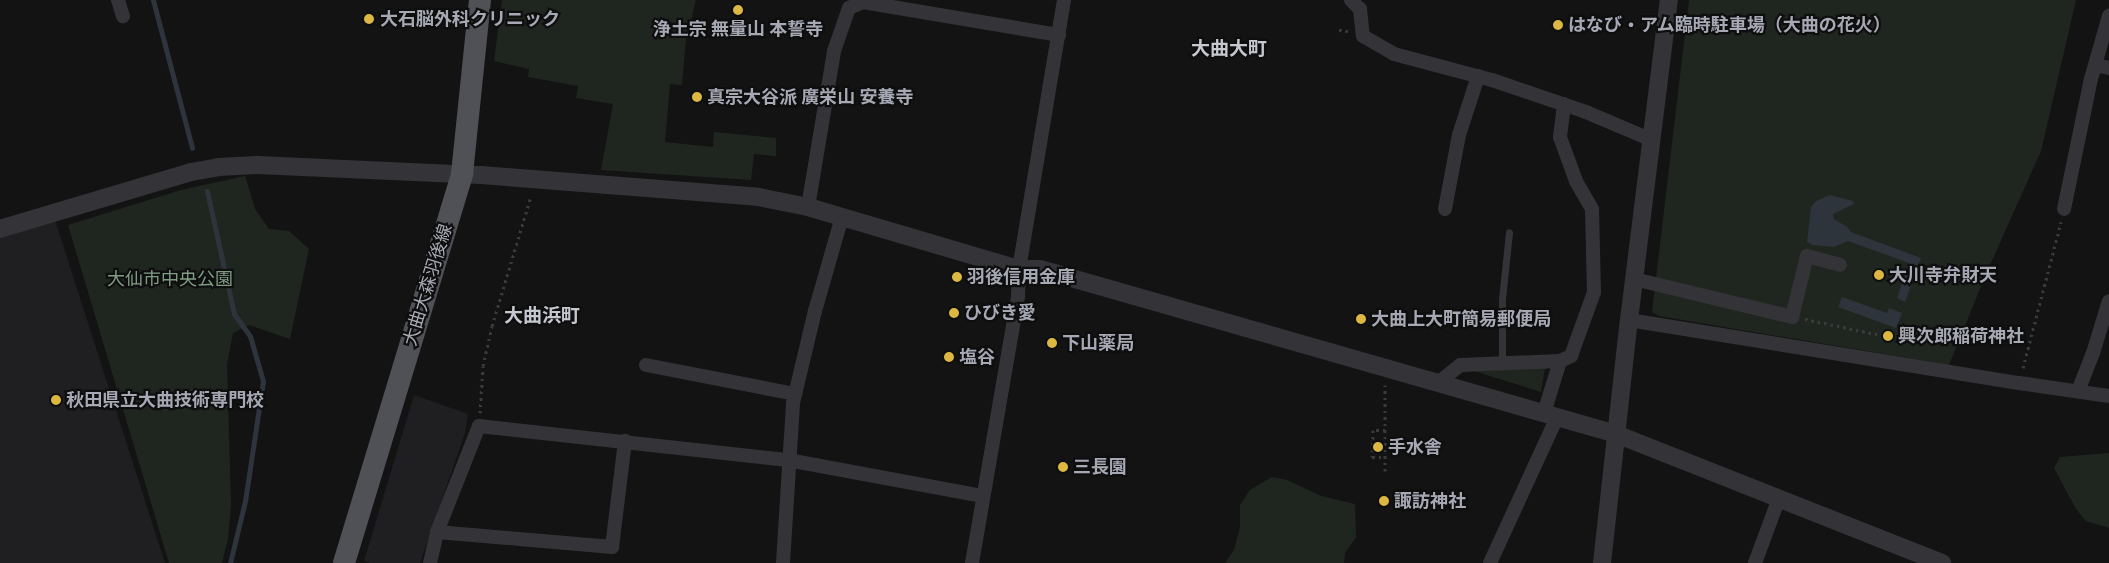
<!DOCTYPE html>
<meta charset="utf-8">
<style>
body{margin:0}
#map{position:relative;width:2109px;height:563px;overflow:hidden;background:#131314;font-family:"IBM Plex Sans","Noto Sans JP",sans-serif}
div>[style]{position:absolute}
.built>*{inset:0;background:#1f1f21}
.green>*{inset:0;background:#1f2620}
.water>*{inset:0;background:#2d343b}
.stream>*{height:5px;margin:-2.5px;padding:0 2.5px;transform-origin:2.5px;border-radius:2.5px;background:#2d343b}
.path>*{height:3px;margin-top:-1.5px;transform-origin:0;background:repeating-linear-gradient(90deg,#3a3b3f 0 2.5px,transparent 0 6.5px)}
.service>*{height:7px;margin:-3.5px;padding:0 3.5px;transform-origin:3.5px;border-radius:3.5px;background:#343438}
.minor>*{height:14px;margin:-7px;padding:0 7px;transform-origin:7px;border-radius:7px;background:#343438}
.tertiary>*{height:18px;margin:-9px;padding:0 9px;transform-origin:9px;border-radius:9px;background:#343438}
.primary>*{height:22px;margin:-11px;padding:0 11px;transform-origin:11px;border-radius:11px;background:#505157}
.dots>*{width:14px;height:14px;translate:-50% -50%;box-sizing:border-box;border:2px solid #0e0e0f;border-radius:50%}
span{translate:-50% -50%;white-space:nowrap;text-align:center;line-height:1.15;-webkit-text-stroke:4.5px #0e0e0f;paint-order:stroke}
.poi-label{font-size:18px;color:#a6a8b3;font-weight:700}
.left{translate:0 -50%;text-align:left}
.park-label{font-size:18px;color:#7f9c83}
.street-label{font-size:18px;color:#a6a8b3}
.neighbourhood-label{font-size:19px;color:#c6c8cf;font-weight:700}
</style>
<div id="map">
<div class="built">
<div style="clip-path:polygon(55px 220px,165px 563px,0 563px,0 237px)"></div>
<div style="clip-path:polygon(414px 395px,468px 414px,465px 433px,420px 563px,369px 563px,364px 561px)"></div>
</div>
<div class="green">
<div style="clip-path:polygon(502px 0,696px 0,686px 39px,682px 85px,670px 84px,665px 142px,713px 147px,714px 132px,776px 138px,776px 156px,754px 154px,751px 180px,601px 170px,613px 104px,576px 98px,578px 86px,528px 77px,529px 69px,494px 61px)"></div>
<div style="clip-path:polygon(1689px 0,2076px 0,2041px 151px,1986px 274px,1949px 365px,1659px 316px,1652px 312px)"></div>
<div style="clip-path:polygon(245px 176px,255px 209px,269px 229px,289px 231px,309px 249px,290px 339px,249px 325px,233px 333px,227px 364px,231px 504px,228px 539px,222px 563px,169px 563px,68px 225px,181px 190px)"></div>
<div style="clip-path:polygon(1545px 368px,1541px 392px,1474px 371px)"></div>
<div style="clip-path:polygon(2109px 453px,2109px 528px,2086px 521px,2076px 509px,2054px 468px,2060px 457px)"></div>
<div style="clip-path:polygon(1272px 477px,1287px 480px,1321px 496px,1355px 504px,1356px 537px,1345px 553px,1344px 563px,1225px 563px,1234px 550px,1240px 527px,1240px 505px,1250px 490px)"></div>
</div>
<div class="water">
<div style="clip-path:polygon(1830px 195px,1853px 201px,1854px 204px,1833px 214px,1834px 219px,1847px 227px,1851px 232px,1921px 258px,1905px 302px,1897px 298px,1909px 263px,1848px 241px,1834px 247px,1812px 245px,1807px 242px,1811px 207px,1816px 201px)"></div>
<div style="clip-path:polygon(1842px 297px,1887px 313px,1889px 308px,1902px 313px,1896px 328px,1838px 307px)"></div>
</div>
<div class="stream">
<div style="left:153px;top:0;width:153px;rotate:75.2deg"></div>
<div style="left:207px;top:191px;width:126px;rotate:77.6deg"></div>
<div style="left:234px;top:314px;width:27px;rotate:54deg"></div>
<div style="left:250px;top:336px;width:47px;rotate:73.9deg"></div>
<div style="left:263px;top:381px;width:121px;rotate:98.5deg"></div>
<div style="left:245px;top:501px;width:64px;rotate:103.6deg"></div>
</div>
<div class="path">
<div style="left:1339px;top:30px;width:9px;rotate:6deg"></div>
<div style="left:1805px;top:319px;width:77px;rotate:12deg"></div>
<div style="left:2023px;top:368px;width:151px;rotate:-75.4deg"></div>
<div style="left:480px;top:413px;width:47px;rotate:-86.3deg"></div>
<div style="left:483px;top:366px;width:41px;rotate:-77.3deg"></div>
<div style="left:492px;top:326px;width:136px;rotate:-73.3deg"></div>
<div style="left:1385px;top:430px;width:12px;rotate:180deg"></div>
<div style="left:1373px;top:430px;width:27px;rotate:92deg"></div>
<div style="left:1372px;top:457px;width:13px"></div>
<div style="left:1385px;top:471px;width:86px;rotate:-90deg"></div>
</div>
<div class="service">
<div style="left:1502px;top:363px;width:64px;rotate:-90deg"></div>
<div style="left:1502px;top:299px;width:67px;rotate:-84deg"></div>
</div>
<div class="minor">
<div style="left:118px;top:0;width:17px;rotate:73deg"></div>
<div style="left:1351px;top:0;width:13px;rotate:45deg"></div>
<div style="left:1360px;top:9px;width:27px;rotate:84deg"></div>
<div style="left:1363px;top:36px;width:36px;rotate:30deg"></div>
<div style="left:1394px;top:54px;width:101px;rotate:14.9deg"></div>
<div style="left:1492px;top:80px;width:99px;rotate:18.8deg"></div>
<div style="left:1586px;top:112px;width:72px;rotate:23deg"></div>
<div style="left:2096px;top:65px;width:13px;rotate:13deg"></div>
<div style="left:808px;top:207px;width:158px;rotate:-80.5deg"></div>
<div style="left:834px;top:51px;width:46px;rotate:-70.8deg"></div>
<div style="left:849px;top:8px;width:15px;rotate:-23deg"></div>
<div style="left:863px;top:2px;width:199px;rotate:9.6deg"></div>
<div style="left:1445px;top:209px;width:75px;rotate:-79.3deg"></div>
<div style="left:1459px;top:135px;width:62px;rotate:-72.1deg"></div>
<div style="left:2064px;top:209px;width:133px;rotate:-78.3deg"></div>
<div style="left:2091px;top:79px;width:66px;rotate:-74.1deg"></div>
<div style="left:1634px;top:279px;width:163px;rotate:13.5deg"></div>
<div style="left:1792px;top:317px;width:63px;rotate:-76.2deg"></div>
<div style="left:1807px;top:256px;width:34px;rotate:15deg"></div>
<div style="left:1629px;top:320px;width:395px;rotate:9.2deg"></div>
<div style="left:2019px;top:383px;width:91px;rotate:8.2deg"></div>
<div style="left:1560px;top:361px;width:12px;rotate:-24deg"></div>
<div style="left:1571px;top:356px;width:68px;rotate:-70.2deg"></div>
<div style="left:1594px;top:292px;width:83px;rotate:-91.4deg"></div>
<div style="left:1592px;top:209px;width:32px;rotate:-120deg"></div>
<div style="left:1576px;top:181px;width:47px;rotate:-110deg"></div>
<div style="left:1560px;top:137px;width:33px;rotate:-83deg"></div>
<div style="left:646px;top:365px;width:152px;rotate:11deg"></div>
<div style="left:1438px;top:383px;width:28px;rotate:-39deg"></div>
<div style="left:1460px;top:365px;width:100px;rotate:-2.3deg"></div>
<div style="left:1560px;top:361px;width:54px;rotate:107.1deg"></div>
<div style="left:2078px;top:391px;width:41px;rotate:-68.5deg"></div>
<div style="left:2093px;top:353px;width:54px;rotate:-72.9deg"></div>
<div style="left:437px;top:532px;width:176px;rotate:4.9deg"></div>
<div style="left:612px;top:547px;width:107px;rotate:-83deg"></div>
<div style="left:430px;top:563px;width:32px;rotate:-77deg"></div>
<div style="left:437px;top:532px;width:114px;rotate:-68.4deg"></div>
<div style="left:479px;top:426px;width:311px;rotate:6.3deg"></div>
<div style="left:788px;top:460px;width:197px;rotate:10.5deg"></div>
<div style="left:783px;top:563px;width:160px;rotate:-86.4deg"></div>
<div style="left:793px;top:403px;width:95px;rotate:-76.6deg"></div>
<div style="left:815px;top:311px;width:98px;rotate:-74deg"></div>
<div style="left:972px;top:563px;width:271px;rotate:-80.2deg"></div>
<div style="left:1018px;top:296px;width:27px;rotate:-88deg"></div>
<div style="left:1019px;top:269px;width:273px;rotate:-80.5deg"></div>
<div style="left:1490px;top:563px;width:161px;rotate:-65.3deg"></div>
<div style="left:1755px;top:563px;width:69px;rotate:-69.7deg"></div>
</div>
<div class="tertiary">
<div style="left:0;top:229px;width:199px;rotate:-16.6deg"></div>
<div style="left:191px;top:172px;width:27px;rotate:-10deg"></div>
<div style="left:218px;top:167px;width:40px;rotate:-2.9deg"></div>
<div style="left:258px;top:165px;width:223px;rotate:2.6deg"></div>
<div style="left:481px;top:175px;width:278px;rotate:4.5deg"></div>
<div style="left:758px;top:197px;width:51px;rotate:11.3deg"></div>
<div style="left:808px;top:207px;width:220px;rotate:16.4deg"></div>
<div style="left:1019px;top:269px;width:21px"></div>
<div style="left:1040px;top:269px;width:599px;rotate:15.98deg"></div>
<div style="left:1616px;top:434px;width:351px;rotate:21.6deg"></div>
<div style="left:1602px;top:563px;width:244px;rotate:-83.7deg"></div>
<div style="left:1629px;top:320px;width:322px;rotate:-82.9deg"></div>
</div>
<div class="primary">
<div style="left:344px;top:563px;width:407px;rotate:-73.1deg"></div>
<div style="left:462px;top:174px;width:175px;rotate:-84.1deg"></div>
</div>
<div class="dots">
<div style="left:738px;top:10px;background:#dcb842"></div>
<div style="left:369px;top:19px;background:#dcb842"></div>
<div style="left:1558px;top:25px;background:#dcb842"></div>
<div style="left:697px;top:97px;background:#dcb842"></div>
<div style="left:1879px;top:275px;background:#dcb842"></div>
<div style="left:957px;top:277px;background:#dcb842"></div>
<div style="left:954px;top:313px;background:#dcb842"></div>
<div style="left:1361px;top:319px;background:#dcb842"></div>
<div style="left:1888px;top:336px;background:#dcb842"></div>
<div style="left:1052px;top:343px;background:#dcb842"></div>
<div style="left:949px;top:357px;background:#dcb842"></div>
<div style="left:56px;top:400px;background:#dcb842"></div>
<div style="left:1378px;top:447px;background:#dcb842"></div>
<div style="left:1063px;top:467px;background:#dcb842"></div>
<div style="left:1384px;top:501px;background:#dcb842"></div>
</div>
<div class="poi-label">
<span class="left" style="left:380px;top:19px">大石脳外科クリニック</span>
<span class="left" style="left:1568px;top:25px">はなび・アム臨時駐車場（大曲の花火）</span>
<span style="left:738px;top:29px">浄土宗 無量山 本誓寺</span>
<span class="left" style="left:707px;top:97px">真宗大谷派 廣栄山 安養寺</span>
<span class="left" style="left:1889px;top:275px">大川寺弁財天</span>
<span class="left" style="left:967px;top:277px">羽後信用金庫</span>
<span class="left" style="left:964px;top:313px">ひびき愛</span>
<span class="left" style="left:1371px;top:319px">大曲上大町簡易郵便局</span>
<span class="left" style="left:1898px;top:336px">興次郎稲荷神社</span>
<span class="left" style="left:1062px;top:343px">下山薬局</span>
<span class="left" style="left:959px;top:357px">塩谷</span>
<span class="left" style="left:66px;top:400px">秋田県立大曲技術専門校</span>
<span class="left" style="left:1388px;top:447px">手水舎</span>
<span class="left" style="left:1073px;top:467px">三長園</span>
<span class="left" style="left:1394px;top:501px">諏訪神社</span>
</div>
<div class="park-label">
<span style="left:170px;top:279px">大仙市中央公園</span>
</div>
<div class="street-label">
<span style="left:428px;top:285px;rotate:-73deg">大曲大森羽後線</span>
</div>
<div class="neighbourhood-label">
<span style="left:1229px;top:49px">大曲大町</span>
<span style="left:542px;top:316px">大曲浜町</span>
</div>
</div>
